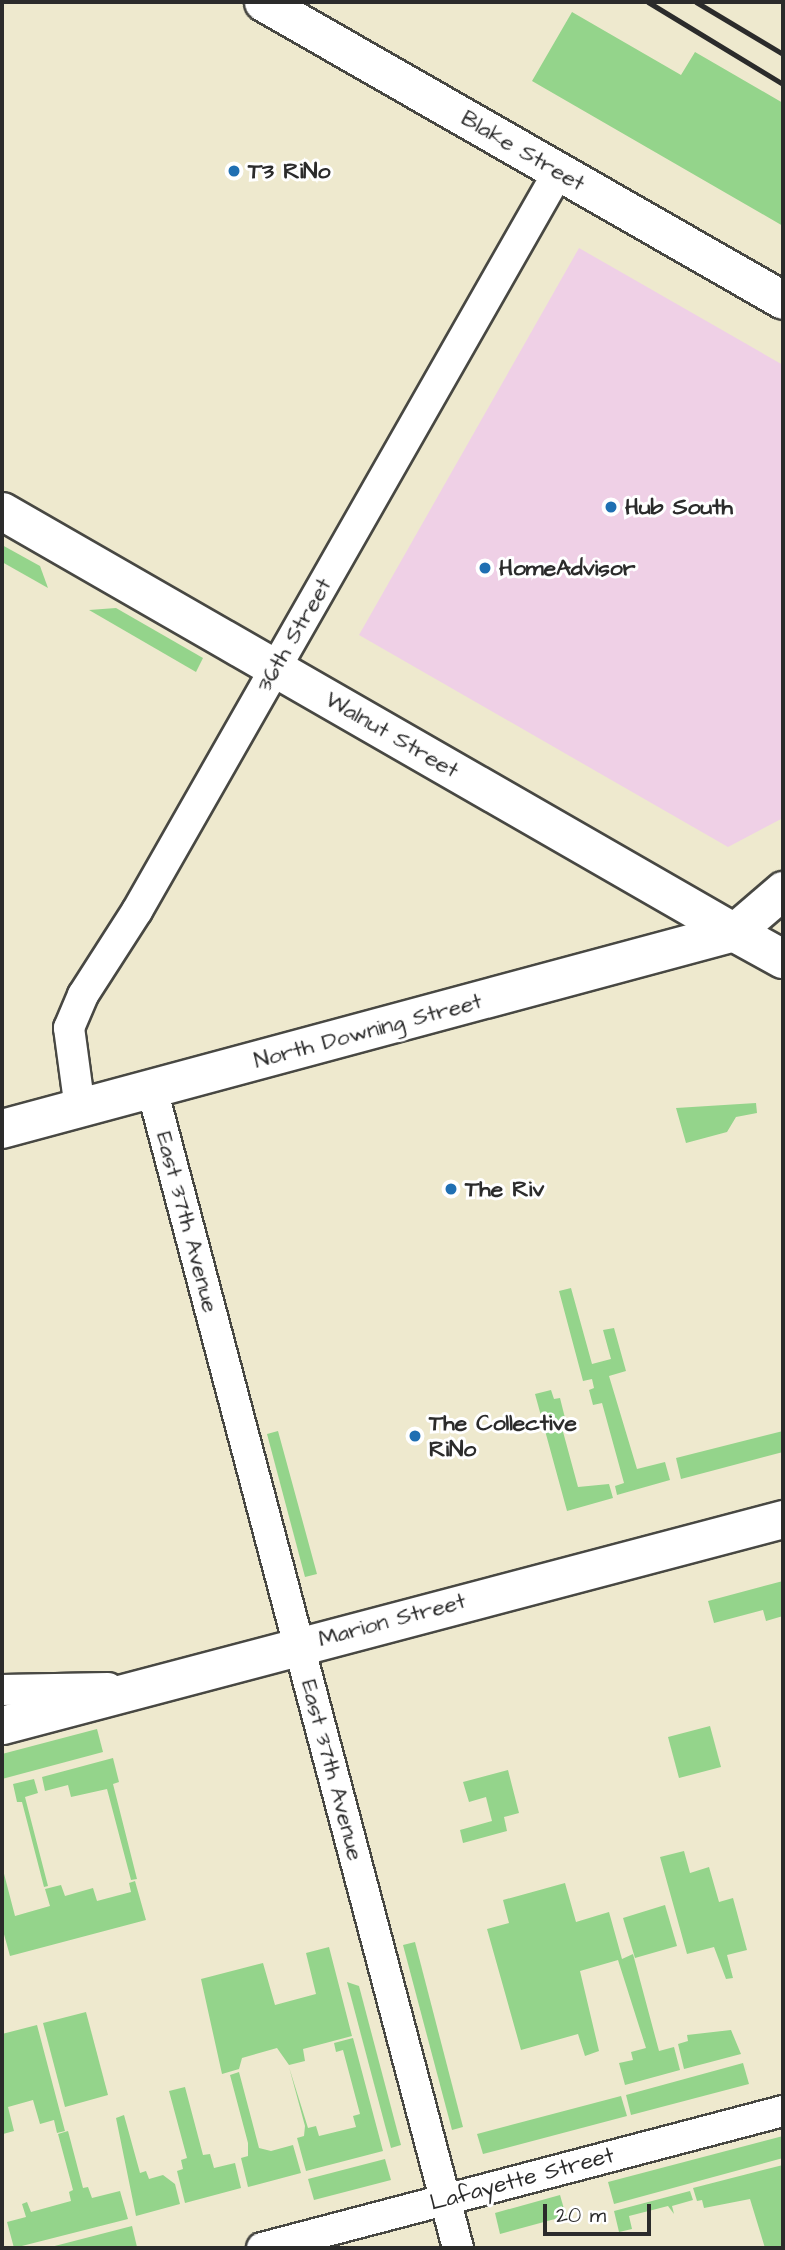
<!DOCTYPE html>
<style>
body{margin:0}
#map{position:relative;width:785px;height:2250px;overflow:hidden;background:#eee9ce;font-family:"Architects Daughter",sans-serif}
div>[style]{position:absolute}
.built>*{inset:0;background:#efd0e6}
.green>*{inset:0;background:#94d48b}
.roads{filter:drop-shadow(2px 0 #484843) drop-shadow(-2px 0 #484843) drop-shadow(0 2px #484843) drop-shadow(0 -2px #484843)}
.minor>*{height:30px;margin:-15px;padding:0 15px;transform-origin:15px;border-radius:15px;background:#fff}
.tertiary>*{height:37px;margin:-18.5px;padding:0 18.5px;transform-origin:18.5px;border-radius:18.5px;background:#fff}
.secondary>*{height:38px;margin:-19px;padding:0 19px;transform-origin:19px;border-radius:19px;background:#fff}
.rail>*{height:5px;margin:-2.5px;padding:0 2.5px;transform-origin:2.5px;border-radius:2.5px;background:#2b2b2b}
.dots>*{width:19px;height:19px;translate:-50% -50%;box-sizing:border-box;border:4px solid #fff;border-radius:50%}
span{translate:-50% -50%;white-space:nowrap;text-align:center;line-height:1.15;-webkit-text-stroke:6px #fff;paint-order:stroke}
.street-label{font-size:23px;color:#2b2b2b}
.poi-label{font-size:23px;color:#2b2b2b;font-weight:700}
.left{translate:0 -50%;text-align:left}
.frame{position:absolute;inset:0;border:4px solid #2b2b2b;pointer-events:none}
.scale{position:absolute;left:543px;top:2204px;width:108px;height:32px;box-sizing:border-box;border:4px solid #2b2b2b;border-top:0;padding-left:9px;font-size:21px;line-height:24px;white-space:nowrap;color:#2b2b2b;-webkit-text-stroke:5px #fff;paint-order:stroke}
</style>
<div id="map">
<div class="built">
<div style="clip-path:polygon(579px 248px,783px 365px,783px 818px,728px 847px,359px 635px)"></div>
</div>
<div class="green">
<div style="clip-path:polygon(572px 12px,681px 75px,695px 52px,783px 103px,783px 226px,532px 81px)"></div>
<div style="clip-path:polygon(2px 545px,40px 566px,48px 588px,2px 562px)"></div>
<div style="clip-path:polygon(116px 608px,203px 658px,196px 672px,89px 610px)"></div>
<div style="clip-path:polygon(756px 1103px,757px 1113px,736px 1117px,727px 1132px,686px 1143px,676px 1108px)"></div>
<div style="clip-path:polygon(571px 1288px,592px 1364px,611px 1359px,603px 1330px,614px 1328px,626px 1371px,609px 1376px,637px 1469px,665px 1462px,670px 1480px,617px 1495px,615px 1486px,624px 1483px,602px 1403px,593px 1405px,589px 1390px,594px 1388px,592px 1379px,583px 1381px,559px 1291px)"></div>
<div style="clip-path:polygon(551px 1390px,554px 1399px,560px 1398px,567px 1426px,562px 1428px,578px 1487px,609px 1484px,613px 1498px,567px 1511px,535px 1394px)"></div>
<div style="clip-path:polygon(278px 1431px,317px 1574px,305px 1577px,267px 1434px)"></div>
<div style="clip-path:polygon(783px 1431px,783px 1452px,681px 1479px,676px 1458px)"></div>
<div style="clip-path:polygon(783px 1581px,783px 1616px,766px 1621px,763px 1610px,714px 1623px,708px 1601px)"></div>
<div style="clip-path:polygon(710px 1726px,721px 1767px,679px 1778px,668px 1737px)"></div>
<div style="clip-path:polygon(97px 1729px,103px 1752px,2px 1779px,2px 1754px)"></div>
<div style="clip-path:polygon(113px 1758px,119px 1782px,113px 1784px,137px 1879px,131px 1880px,107px 1789px,71px 1797px,68px 1785px,45px 1791px,42px 1777px)"></div>
<div style="clip-path:polygon(508px 1770px,519px 1813px,504px 1817px,507px 1831px,463px 1843px,460px 1830px,492px 1821px,486px 1797px,469px 1802px,463px 1782px)"></div>
<div style="clip-path:polygon(34px 1779px,38px 1793px,25px 1797px,48px 1886px,44px 1887px,22px 1802px,17px 1802px,13px 1784px)"></div>
<div style="clip-path:polygon(684px 1851px,690px 1873px,709px 1867px,719px 1902px,733px 1898px,747px 1950px,727px 1955px,733px 1978px,726px 1979px,714px 1947px,687px 1954px,660px 1857px)"></div>
<div style="clip-path:polygon(2px 1866px,15px 1916px,50px 1906px,45px 1889px,61px 1885px,65px 1896px,93px 1888px,97px 1901px,131px 1892px,129px 1883px,135px 1881px,146px 1920px,10px 1956px,2px 1927px)"></div>
<div style="clip-path:polygon(565px 1883px,576px 1922px,609px 1912px,622px 1959px,633px 1954px,659px 2051px,674px 2047px,680px 2070px,625px 2085px,619px 2063px,633px 2060px,631px 2052px,646px 2048px,618px 1960px,580px 1971px,599px 2051px,585px 2056px,578px 2034px,521px 2050px,487px 1929px,509px 1923px,503px 1900px)"></div>
<div style="clip-path:polygon(665px 1905px,677px 1946px,635px 1958px,623px 1918px)"></div>
<div style="clip-path:polygon(415px 1942px,463px 2127px,452px 2130px,403px 1945px)"></div>
<div style="clip-path:polygon(329px 1947px,352px 2036px,303px 2049px,305px 2061px,289px 2065px,277px 2048px,242px 2058px,239px 2069px,222px 2074px,201px 1979px,263px 1963px,275px 2005px,316px 1994px,306px 1953px)"></div>
<div style="clip-path:polygon(347px 1982px,359px 1986px,401px 2145px,391px 2148px)"></div>
<div style="clip-path:polygon(86px 2012px,108px 2095px,65px 2107px,43px 2023px)"></div>
<div style="clip-path:polygon(37px 2025px,65px 2131px,57px 2133px,54px 2120px,40px 2124px,33px 2100px,8px 2107px,14px 2131px,3px 2134px,2px 2034px)"></div>
<div style="clip-path:polygon(731px 2030px,741px 2054px,684px 2069px,678px 2044px,688px 2041px,687px 2035px)"></div>
<div style="clip-path:polygon(353px 2038px,383px 2151px,306px 2171px,297px 2138px,304px 2136px,305px 2126px,289px 2067px,308px 2128px,316px 2126px,319px 2136px,356px 2127px,353px 2116px,360px 2114px,343px 2050px,336px 2052px,334px 2043px)"></div>
<div style="clip-path:polygon(743px 2063px,749px 2084px,631px 2115px,626px 2095px)"></div>
<div style="clip-path:polygon(239px 2072px,259px 2148px,271px 2151px,293px 2145px,301px 2173px,248px 2187px,241px 2158px,248px 2156px,248px 2143px,230px 2075px)"></div>
<div style="clip-path:polygon(185px 2087px,203px 2155px,210px 2154px,214px 2168px,235px 2163px,241px 2188px,185px 2203px,177px 2171px,183px 2169px,181px 2160px,187px 2158px,169px 2091px)"></div>
<div style="clip-path:polygon(621px 2096px,627px 2116px,483px 2154px,477px 2134px)"></div>
<div style="clip-path:polygon(124px 2115px,140px 2173px,146px 2171px,149px 2179px,163px 2175px,175px 2184px,180px 2204px,136px 2216px,116px 2118px)"></div>
<div style="clip-path:polygon(68px 2131px,83px 2188px,88px 2187px,92px 2198px,120px 2191px,128px 2219px,14px 2248px,7px 2222px,26px 2217px,22px 2204px,27px 2202px,31px 2212px,71px 2201px,69px 2192px,73px 2190px,58px 2134px)"></div>
<div style="clip-path:polygon(783px 2136px,783px 2158px,614px 2204px,608px 2182px)"></div>
<div style="clip-path:polygon(385px 2159px,391px 2180px,314px 2200px,308px 2179px)"></div>
<div style="clip-path:polygon(783px 2165px,783px 2248px,765px 2248px,750px 2199px,704px 2208px,702px 2200px,697px 2201px,693px 2188px)"></div>
<div style="clip-path:polygon(690px 2191px,693px 2200px,672px 2206px,674px 2214px,668px 2206px,629px 2216px,632px 2229px,619px 2232px,614px 2211px)"></div>
<div style="clip-path:polygon(560px 2195px,566px 2216px,500px 2234px,495px 2213px)"></div>
<div style="clip-path:polygon(132px 2226px,137px 2247px,133px 2248px,47px 2248px)"></div>
</div>
<div class="roads">
<div class="minor">
<div style="left:152px;top:1089px;width:1199px;rotate:75.21deg"></div>
<div style="left:80px;top:1109px;width:82px;rotate:-97.7deg"></div>
<div style="left:69px;top:1028px;width:36px;rotate:-67deg"></div>
<div style="left:83px;top:995px;width:100px;rotate:-57.3deg"></div>
<div style="left:137px;top:911px;width:852px;rotate:-60.31deg"></div>
<div style="left:2px;top:1690px;width:106px;rotate:-1.1deg"></div>
<div style="left:262px;top:2248px;width:539px;rotate:-14.73deg"></div>
</div>
<div class="tertiary">
<div style="left:263px;top:2px;width:599px;rotate:29.82deg"></div>
<div style="left:2px;top:511px;width:844px;rotate:29.9deg"></div>
<div style="left:734px;top:932px;width:65px;rotate:-40.6deg"></div>
<div style="left:2px;top:1725px;width:808px;rotate:-14.78deg"></div>
</div>
<div class="secondary">
<div style="left:2px;top:1129px;width:758px;rotate:-15.06deg"></div>
<div style="left:734px;top:932px;width:56px;rotate:28.9deg"></div>
</div>
</div>
<div class="rail">
<div style="left:648px;top:2px;width:158px;rotate:31.3deg"></div>
<div style="left:696px;top:2px;width:101px;rotate:30.9deg"></div>
</div>
<div class="dots">
<div style="left:234px;top:171px;background:#1f6fb2"></div>
<div style="left:611px;top:507px;background:#1f6fb2"></div>
<div style="left:485px;top:568px;background:#1f6fb2"></div>
<div style="left:451px;top:1189px;background:#1f6fb2"></div>
<div style="left:415px;top:1436px;background:#1f6fb2"></div>
</div>
<div class="street-label">
<span style="left:523px;top:151px;rotate:30deg">Blake Street</span>
<span style="left:294px;top:635px;rotate:-60deg">36th Street</span>
<span style="left:392px;top:735px;rotate:30deg">Walnut Street</span>
<span style="left:368px;top:1031px;rotate:-15deg">North Downing Street</span>
<span style="left:187px;top:1222px;rotate:75deg">East 37th Avenue</span>
<span style="left:392px;top:1620px;rotate:-15deg">Marion Street</span>
<span style="left:332px;top:1770px;rotate:75deg">East 37th Avenue</span>
<span style="left:522px;top:2179px;rotate:-15deg">Lafayette Street</span>
</div>
<div class="poi-label">
<span class="left" style="left:248px;top:171px">T3 RiNo</span>
<span class="left" style="left:625px;top:507px">Hub South</span>
<span class="left" style="left:499px;top:568px">HomeAdvisor</span>
<span class="left" style="left:465px;top:1189px">The Riv</span>
<span class="left" style="left:429px;top:1436px">The Collective<br>RiNo</span>
</div>
<div class="frame"></div>
<div class="scale">20 m</div>
</div>
